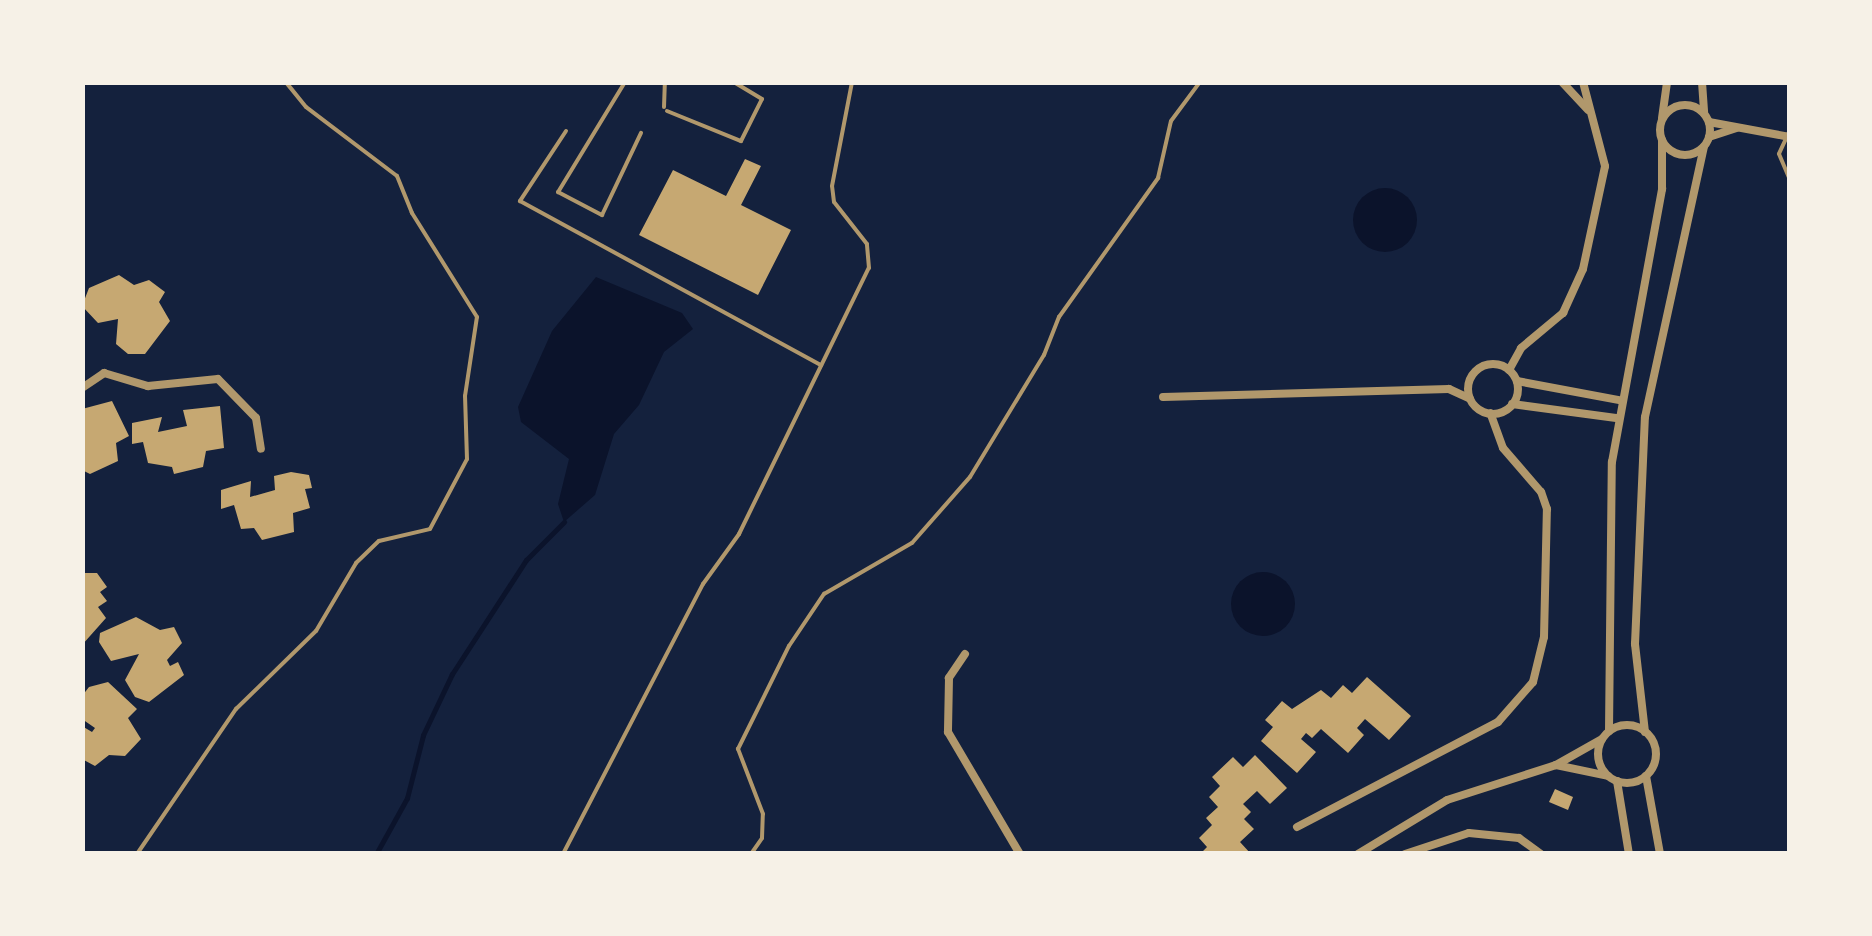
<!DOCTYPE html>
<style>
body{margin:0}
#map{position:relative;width:1872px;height:936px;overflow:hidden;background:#14213d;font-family:"Alegreya Sans",sans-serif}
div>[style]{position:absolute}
.water>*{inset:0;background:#0b132b}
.round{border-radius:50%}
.stream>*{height:5px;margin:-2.5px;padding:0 2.5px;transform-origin:2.5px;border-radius:2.5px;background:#0b132b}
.building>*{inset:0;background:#c6a872}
.service>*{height:4px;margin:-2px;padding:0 2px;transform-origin:2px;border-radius:2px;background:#b1986c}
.minor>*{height:8px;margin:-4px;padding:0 4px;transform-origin:4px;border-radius:4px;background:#b1986c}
.minor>.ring{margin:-4px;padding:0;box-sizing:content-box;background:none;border:8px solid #b1986c;border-radius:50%}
span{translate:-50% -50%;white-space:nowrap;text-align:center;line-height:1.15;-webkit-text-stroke:10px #f6f1e7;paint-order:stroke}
.frame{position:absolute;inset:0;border:85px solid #f6f1e7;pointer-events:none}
</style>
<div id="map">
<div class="water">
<div class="round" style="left:1353px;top:188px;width:64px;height:64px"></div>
<div style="clip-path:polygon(596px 277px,682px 313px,693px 329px,664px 352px,639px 405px,614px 434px,595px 495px,564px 522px,558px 504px,569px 459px,521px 422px,518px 407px,552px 331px)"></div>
<div class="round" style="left:1231px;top:572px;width:64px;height:64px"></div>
</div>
<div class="stream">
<div style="left:376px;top:854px;width:64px;rotate:-61deg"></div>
<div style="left:407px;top:798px;width:65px;rotate:-75.7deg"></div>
<div style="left:423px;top:735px;width:68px;rotate:-64.6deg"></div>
<div style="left:452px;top:674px;width:136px;rotate:-57deg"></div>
<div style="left:526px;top:560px;width:54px;rotate:-45deg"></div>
</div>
<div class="building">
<div style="clip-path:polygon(745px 159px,761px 166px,741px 205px,791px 230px,758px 295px,639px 235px,673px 170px,726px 196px)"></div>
<div style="clip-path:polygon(119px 275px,134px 285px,149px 280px,165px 292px,159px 302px,170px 321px,145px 354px,128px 354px,116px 344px,118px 319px,98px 323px,82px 306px,89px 288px)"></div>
<div style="clip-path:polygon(112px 401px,129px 436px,116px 443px,118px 461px,90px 474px,82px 470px,82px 409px)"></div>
<div style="clip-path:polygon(220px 406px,224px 448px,206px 451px,203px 467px,174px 474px,172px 467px,148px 463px,143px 442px,132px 444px,132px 423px,162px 417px,158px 432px,187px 426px,183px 410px)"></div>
<div style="clip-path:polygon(291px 472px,309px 475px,312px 488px,305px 489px,310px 508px,293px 513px,294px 532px,262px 540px,254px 528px,241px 529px,234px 505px,221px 509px,221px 490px,251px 481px,250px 497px,275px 490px,274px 476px)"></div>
<div style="clip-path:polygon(82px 573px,97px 573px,107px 587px,100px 592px,107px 601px,98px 607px,106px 618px,82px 645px)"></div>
<div style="clip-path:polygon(136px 617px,160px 630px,174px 627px,182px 643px,167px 660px,170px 666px,178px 662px,184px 675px,149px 702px,135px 697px,125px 680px,139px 654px,111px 661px,99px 642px,100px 633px)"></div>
<div style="clip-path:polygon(1367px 677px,1411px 716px,1389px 740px,1365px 719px,1357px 728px,1364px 735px,1348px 753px,1321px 729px,1312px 738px,1306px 733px,1301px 739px,1316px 752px,1297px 773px,1261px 741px,1273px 727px,1265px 720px,1282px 701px,1292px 709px,1321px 690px,1331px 698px,1343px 685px,1352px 693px)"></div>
<div style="clip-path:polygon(108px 682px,137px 709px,128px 718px,141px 739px,125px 756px,109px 755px,95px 766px,82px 759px,82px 726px,92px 732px,95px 728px,82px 719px,82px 696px,89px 687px)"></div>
<div style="clip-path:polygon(1255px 755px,1287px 788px,1270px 804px,1257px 791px,1243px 804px,1251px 812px,1244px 819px,1254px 829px,1240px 842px,1251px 854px,1200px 854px,1207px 847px,1199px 838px,1212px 825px,1206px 818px,1218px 807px,1209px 797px,1220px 786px,1212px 777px,1233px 757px,1243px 767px)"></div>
<div style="clip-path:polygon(1555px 789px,1573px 797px,1568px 810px,1549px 802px)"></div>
</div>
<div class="service">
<div style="left:625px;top:82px;width:129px;rotate:121.3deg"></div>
<div style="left:558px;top:192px;width:50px;rotate:27.6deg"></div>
<div style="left:602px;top:215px;width:91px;rotate:-64.6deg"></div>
<div style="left:664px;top:107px;width:25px;rotate:-88deg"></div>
<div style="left:667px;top:111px;width:80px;rotate:22.1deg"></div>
<div style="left:741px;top:141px;width:47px;rotate:-63.4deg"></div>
<div style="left:762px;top:99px;width:33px;rotate:-149deg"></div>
<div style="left:1790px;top:130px;width:26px;rotate:115deg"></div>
<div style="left:1779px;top:154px;width:28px;rotate:67deg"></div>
<div style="left:566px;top:131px;width:84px;rotate:123.3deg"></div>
<div style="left:520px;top:201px;width:343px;rotate:28.6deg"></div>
<div style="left:137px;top:854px;width:176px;rotate:-55.7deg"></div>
<div style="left:236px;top:709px;width:112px;rotate:-44.3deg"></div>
<div style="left:316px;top:631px;width:79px;rotate:-59.5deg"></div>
<div style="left:356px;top:563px;width:32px;rotate:-44deg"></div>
<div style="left:379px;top:541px;width:52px;rotate:-13.2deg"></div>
<div style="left:430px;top:529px;width:79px;rotate:-62.1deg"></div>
<div style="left:467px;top:459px;width:63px;rotate:-91.8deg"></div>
<div style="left:465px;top:396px;width:80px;rotate:-81.4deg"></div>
<div style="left:477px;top:317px;width:123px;rotate:-122deg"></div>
<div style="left:412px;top:213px;width:40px;rotate:-112deg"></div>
<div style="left:397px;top:176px;width:114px;rotate:-142.8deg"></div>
<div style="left:306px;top:107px;width:32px;rotate:-129deg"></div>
<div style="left:563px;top:854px;width:304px;rotate:-62.6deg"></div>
<div style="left:703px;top:584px;width:62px;rotate:-54.2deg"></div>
<div style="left:739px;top:534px;width:296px;rotate:-64deg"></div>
<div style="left:869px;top:268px;width:24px;rotate:-95deg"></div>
<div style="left:867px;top:244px;width:53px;rotate:-128.2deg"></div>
<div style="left:834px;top:202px;width:16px;rotate:-97deg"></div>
<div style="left:832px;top:186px;width:106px;rotate:-79.1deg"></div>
<div style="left:751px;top:854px;width:19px;rotate:-55deg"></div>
<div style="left:762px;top:838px;width:24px;rotate:-88deg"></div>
<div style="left:763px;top:814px;width:70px;rotate:-111deg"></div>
<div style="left:738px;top:749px;width:115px;rotate:-63.7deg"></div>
<div style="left:789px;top:646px;width:63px;rotate:-56.1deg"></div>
<div style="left:824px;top:594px;width:102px;rotate:-30.1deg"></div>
<div style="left:912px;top:543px;width:88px;rotate:-48.7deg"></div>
<div style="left:970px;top:477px;width:143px;rotate:-58.8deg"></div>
<div style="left:1044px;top:355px;width:41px;rotate:-68.5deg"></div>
<div style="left:1059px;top:317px;width:171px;rotate:-54.5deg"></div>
<div style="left:1158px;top:178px;width:58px;rotate:-77.2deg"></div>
<div style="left:1171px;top:121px;width:49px;rotate:-53.4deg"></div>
</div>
<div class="minor">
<div style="left:1562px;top:82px;width:38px;rotate:47deg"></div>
<div style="left:1702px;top:82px;width:31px;rotate:86deg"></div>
<div class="ring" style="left:1660px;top:105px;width:42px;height:42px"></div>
<div style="left:1662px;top:118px;width:36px;rotate:-82deg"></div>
<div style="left:1709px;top:122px;width:82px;rotate:10.5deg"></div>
<div style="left:1709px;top:137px;width:29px;rotate:-18deg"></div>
<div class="ring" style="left:1468px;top:364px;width:42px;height:42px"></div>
<div style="left:1509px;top:370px;width:25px;rotate:-61deg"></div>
<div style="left:1521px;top:348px;width:55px;rotate:-39.8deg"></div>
<div style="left:1563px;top:313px;width:48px;rotate:-65.6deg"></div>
<div style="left:1583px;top:269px;width:105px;rotate:-77.9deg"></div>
<div style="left:1605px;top:166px;width:87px;rotate:-104.7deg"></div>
<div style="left:1517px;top:381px;width:104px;rotate:10.6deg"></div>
<div style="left:82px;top:388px;width:27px;rotate:-34deg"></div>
<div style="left:104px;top:373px;width:46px;rotate:16.5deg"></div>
<div style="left:148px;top:386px;width:70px;rotate:-5.7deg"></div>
<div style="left:218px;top:379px;width:54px;rotate:45.7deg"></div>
<div style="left:256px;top:418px;width:31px;rotate:81deg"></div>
<div style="left:1163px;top:397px;width:286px;rotate:-1.6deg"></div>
<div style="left:1449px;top:389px;width:23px;rotate:25deg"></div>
<div style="left:1512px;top:404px;width:105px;rotate:7.7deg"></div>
<div style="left:965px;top:654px;width:29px;rotate:124deg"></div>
<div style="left:949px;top:678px;width:54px;rotate:91.1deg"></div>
<div style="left:948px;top:732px;width:142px;rotate:59.5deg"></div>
<div class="ring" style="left:1598px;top:725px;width:50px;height:50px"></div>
<div style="left:1609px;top:731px;width:269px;rotate:-89.4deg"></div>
<div style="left:1612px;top:462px;width:278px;rotate:-79.6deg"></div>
<div style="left:1662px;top:189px;width:49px;rotate:-90deg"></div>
<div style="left:1645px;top:732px;width:89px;rotate:-96.5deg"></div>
<div style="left:1635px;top:644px;width:227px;rotate:-87.5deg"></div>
<div style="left:1645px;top:417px;width:276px;rotate:-77.7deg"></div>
<div style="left:1602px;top:739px;width:53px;rotate:150.5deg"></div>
<div style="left:1556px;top:765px;width:53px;rotate:11.9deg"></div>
<div style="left:1646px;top:776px;width:79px;rotate:79.8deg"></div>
<div style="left:1617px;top:781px;width:74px;rotate:80.7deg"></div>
<div style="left:1297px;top:827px;width:227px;rotate:-27.6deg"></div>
<div style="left:1498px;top:722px;width:53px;rotate:-48.8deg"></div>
<div style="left:1533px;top:682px;width:46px;rotate:-76.3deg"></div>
<div style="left:1544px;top:637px;width:128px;rotate:-88.7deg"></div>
<div style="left:1547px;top:509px;width:18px;rotate:-109deg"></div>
<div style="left:1541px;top:492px;width:58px;rotate:-130.8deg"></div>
<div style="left:1503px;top:448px;width:37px;rotate:-110deg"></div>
<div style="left:1358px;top:854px;width:104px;rotate:-31.2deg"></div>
<div style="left:1447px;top:800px;width:114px;rotate:-17.8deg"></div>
<div style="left:1405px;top:854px;width:67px;rotate:-18.2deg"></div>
<div style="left:1469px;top:833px;width:50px;rotate:5.7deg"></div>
<div style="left:1519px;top:838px;width:27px;rotate:36deg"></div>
</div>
<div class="frame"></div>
</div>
